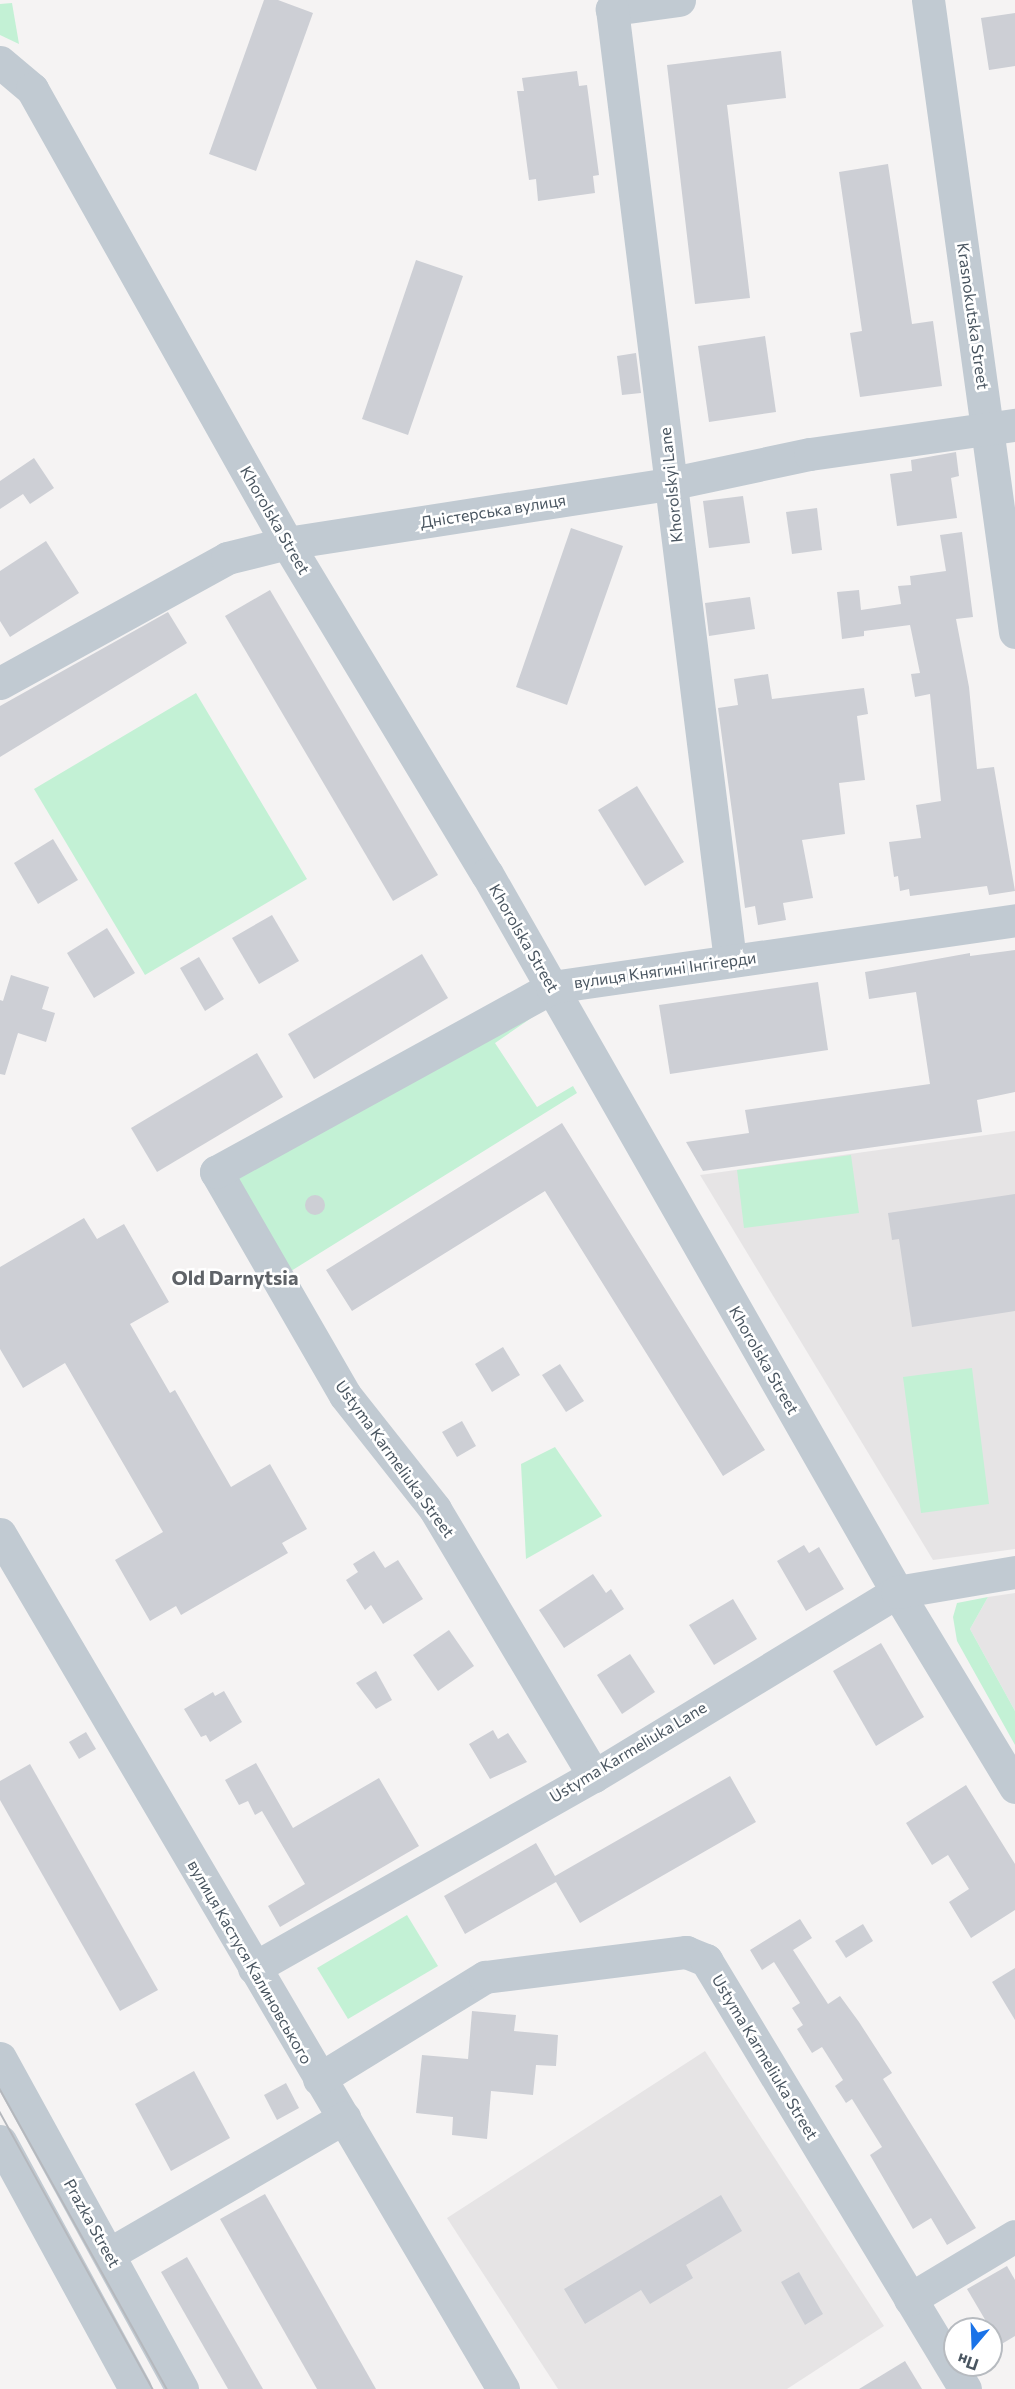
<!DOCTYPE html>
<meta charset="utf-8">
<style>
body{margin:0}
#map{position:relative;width:1015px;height:2389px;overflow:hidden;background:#f5f3f3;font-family:Commissioner,sans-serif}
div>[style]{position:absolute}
.education>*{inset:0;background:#e6e4e5}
.green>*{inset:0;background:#c3f1d5}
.building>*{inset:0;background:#cdcfd5}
.round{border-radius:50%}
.minor>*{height:33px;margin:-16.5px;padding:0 16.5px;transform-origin:16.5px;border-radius:16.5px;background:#c1cad2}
.tram>*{height:1.5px;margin:-0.75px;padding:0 0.75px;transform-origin:0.75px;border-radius:0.75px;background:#b5b8bd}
span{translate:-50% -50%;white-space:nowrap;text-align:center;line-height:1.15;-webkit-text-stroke:5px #fff;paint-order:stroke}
.street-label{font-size:16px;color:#4a5661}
.quarter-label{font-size:20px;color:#5f6368;font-weight:700}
.north{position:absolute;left:943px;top:2317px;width:60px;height:60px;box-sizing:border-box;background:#fff;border:2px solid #b7bbc0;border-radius:50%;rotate:199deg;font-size:16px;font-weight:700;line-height:24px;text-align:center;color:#4a5661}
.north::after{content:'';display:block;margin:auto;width:21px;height:27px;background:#1a73e8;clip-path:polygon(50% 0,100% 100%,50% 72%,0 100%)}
</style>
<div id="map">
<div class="education">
<div style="clip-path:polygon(1015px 1131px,1015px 1549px,933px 1560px,700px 1175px)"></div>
<div style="clip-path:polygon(1015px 1593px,1015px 1711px,970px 1629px,988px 1597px)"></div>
<div style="clip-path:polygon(705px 2051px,884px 2326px,787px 2389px,558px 2389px,447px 2218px)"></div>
</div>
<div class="green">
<div style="clip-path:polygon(12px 3px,19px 44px,0 35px,0 4px)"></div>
<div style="clip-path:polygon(196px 693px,307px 879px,145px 975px,34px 789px)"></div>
<div style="clip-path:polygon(540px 1012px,495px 1043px,537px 1107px,573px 1086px,577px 1093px,283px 1276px,228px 1178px)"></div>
<div style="clip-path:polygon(851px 1155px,859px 1213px,744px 1228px,737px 1170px)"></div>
<div style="clip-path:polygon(972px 1368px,989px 1504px,921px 1513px,903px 1377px)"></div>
<div style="clip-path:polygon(555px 1447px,602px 1516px,526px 1559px,521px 1464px)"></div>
<div style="clip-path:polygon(988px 1597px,970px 1629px,1015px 1711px,1015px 1745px,957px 1641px,953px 1617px,957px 1603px)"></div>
<div style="clip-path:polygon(407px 1915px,438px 1966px,348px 2019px,317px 1968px)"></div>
</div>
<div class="building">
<div style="clip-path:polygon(264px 0,278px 0,313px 13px,256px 171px,209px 154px)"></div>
<div style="clip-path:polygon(1015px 13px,1015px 66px,989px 70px,981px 18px)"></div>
<div style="clip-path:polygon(781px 51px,786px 98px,727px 105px,750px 298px,695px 304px,667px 65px)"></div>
<div style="clip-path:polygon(577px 71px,579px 86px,587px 85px,599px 175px,593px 176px,595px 193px,538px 201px,536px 179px,529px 180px,517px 91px,524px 91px,522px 78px)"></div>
<div style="clip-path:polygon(888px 164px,912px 324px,933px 321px,942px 386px,860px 397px,850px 333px,862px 331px,839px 172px)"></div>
<div style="clip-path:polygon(416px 260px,463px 276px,408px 435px,362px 419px)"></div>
<div style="clip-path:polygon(765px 336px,776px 412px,709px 422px,698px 346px)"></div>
<div style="clip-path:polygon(636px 353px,641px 393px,622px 395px,617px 356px)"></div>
<div style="clip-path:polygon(956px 452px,959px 476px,951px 478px,957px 518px,897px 526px,890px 474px,912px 471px,911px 460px)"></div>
<div style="clip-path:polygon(34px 458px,54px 488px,30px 504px,23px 494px,0 509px,0 481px)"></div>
<div style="clip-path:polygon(743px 496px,750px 543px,709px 548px,703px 501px)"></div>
<div style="clip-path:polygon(817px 508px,822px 550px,792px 554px,786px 512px)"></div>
<div style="clip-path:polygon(571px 528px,623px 546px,567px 705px,516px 687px)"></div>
<div style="clip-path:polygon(962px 532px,973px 617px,956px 619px,969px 687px,977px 769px,994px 767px,1015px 891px,989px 895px,987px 886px,910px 896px,909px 889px,900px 891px,898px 876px,894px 877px,889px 842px,921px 838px,916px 805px,941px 801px,930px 694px,915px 697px,911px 674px,920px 673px,910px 625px,864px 631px,864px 636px,842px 639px,837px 592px,859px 590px,861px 610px,901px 604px,898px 586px,911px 585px,910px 576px,946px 571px,940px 535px)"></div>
<div style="clip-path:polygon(46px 541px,79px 593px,10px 637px,0 621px,0 571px)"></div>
<div style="clip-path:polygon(270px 590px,438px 875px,393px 901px,225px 616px)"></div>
<div style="clip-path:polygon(750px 597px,755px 629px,709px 636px,705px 603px)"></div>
<div style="clip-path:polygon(168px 612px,187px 643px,0 757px,0 706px)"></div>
<div style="clip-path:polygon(768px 674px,772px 699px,864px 688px,868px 714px,857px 716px,865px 780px,839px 783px,845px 834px,802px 840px,813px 898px,783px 903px,786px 920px,758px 925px,755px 906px,745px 908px,718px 708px,738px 705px,734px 679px)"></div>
<div style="clip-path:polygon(637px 786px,684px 862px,645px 886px,598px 810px)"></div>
<div style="clip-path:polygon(53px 839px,78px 880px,38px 904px,14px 863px)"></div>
<div style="clip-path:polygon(272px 915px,299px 961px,259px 984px,232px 938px)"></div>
<div style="clip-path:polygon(107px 928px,135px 973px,94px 998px,67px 953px)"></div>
<div style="clip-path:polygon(1015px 950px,1015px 1092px,977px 1100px,982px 1132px,703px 1171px,686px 1142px,749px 1133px,745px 1110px,930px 1084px,916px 992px,869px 999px,865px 972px,970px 953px,970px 956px)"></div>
<div style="clip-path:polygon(422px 954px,448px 998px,314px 1079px,288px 1034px)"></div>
<div style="clip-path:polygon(199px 957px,224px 999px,205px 1011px,180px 968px)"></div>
<div style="clip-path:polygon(11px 975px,49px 987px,42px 1009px,55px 1013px,46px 1042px,18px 1033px,5px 1075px,0 1074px,0 1000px,3px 1001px)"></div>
<div style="clip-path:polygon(818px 982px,828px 1050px,670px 1074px,659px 1005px)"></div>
<div style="clip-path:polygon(257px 1053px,283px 1097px,157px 1172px,131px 1128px)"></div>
<div style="clip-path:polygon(562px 1123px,765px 1450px,723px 1476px,545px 1191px,352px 1311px,326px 1270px)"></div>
<div style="clip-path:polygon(1015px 1194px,1015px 1311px,912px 1327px,899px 1239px,892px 1240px,888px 1213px)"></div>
<div class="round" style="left:305px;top:1195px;width:20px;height:20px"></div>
<div style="clip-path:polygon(84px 1218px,97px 1239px,124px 1224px,169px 1302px,130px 1324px,170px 1393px,175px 1390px,231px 1487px,270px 1464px,307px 1529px,282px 1543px,288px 1553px,181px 1615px,176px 1606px,150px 1621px,115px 1560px,163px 1532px,65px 1363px,23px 1388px,0 1349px,0 1267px)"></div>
<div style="clip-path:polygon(503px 1347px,520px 1375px,492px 1392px,475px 1364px)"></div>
<div style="clip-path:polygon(560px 1364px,584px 1401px,566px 1412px,542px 1375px)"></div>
<div style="clip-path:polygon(462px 1421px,476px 1446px,457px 1457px,442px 1432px)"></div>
<div style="clip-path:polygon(804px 1545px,809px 1553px,819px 1547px,844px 1589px,806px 1611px,777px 1561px)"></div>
<div style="clip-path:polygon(374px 1551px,385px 1568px,398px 1560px,423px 1599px,383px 1624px,371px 1605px,365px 1610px,346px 1580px,358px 1572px,353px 1564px)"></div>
<div style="clip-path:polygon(593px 1574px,606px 1593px,611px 1589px,624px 1609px,564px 1648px,539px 1610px)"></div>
<div style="clip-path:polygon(733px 1599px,757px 1639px,714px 1665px,689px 1625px)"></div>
<div style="clip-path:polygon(449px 1630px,474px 1666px,438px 1691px,413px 1655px)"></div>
<div style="clip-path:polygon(881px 1643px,924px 1717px,876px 1746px,833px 1671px)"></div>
<div style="clip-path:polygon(630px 1654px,655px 1692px,622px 1714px,597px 1675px)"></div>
<div style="clip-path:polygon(376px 1671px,392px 1700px,376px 1709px,356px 1683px)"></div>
<div style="clip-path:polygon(224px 1691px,242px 1722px,210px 1742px,206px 1735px,201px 1737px,184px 1709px,213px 1692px,215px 1696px)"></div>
<div style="clip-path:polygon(493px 1730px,498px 1739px,508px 1733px,527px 1762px,490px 1779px,469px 1744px)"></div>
<div style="clip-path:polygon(86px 1732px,96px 1749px,79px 1759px,69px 1742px)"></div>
<div style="clip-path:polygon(256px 1763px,293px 1828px,379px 1778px,419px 1846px,280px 1927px,268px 1906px,305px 1884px,262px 1811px,255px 1815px,248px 1801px,239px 1805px,225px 1780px)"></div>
<div style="clip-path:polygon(30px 1764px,158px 1990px,120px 2011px,0 1800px,0 1781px)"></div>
<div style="clip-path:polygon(730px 1776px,756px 1822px,580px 1923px,556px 1882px,465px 1934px,444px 1896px,536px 1843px,555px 1876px)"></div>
<div style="clip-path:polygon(966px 1785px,1015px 1864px,1015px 1910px,971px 1938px,949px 1902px,969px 1889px,948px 1855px,932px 1865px,906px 1823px)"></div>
<div style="clip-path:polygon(800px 1919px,812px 1938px,793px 1950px,828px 2004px,840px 1996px,859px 2022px,892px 2073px,883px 2079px,976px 2228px,947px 2245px,931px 2218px,913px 2229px,870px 2155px,882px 2147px,852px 2099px,846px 2103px,835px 2086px,843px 2080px,822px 2047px,812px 2053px,797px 2029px,803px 2025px,792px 2008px,800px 2003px,774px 1962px,762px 1970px,750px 1950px)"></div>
<div style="clip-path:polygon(863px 1924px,873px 1941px,846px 1958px,835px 1941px)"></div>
<div style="clip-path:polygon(1015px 1968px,1015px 2020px,992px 1982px)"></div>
<div style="clip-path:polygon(472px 2011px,516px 2015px,514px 2031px,558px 2035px,556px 2066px,536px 2065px,533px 2095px,491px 2091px,487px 2139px,452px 2135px,453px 2117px,416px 2113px,422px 2055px,468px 2059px)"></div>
<div style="clip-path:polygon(194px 2071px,230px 2138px,171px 2171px,135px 2104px)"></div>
<div style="clip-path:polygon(286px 2083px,299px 2108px,277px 2120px,264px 2095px)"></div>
<div style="clip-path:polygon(265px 2194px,313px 2278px,376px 2389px,317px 2389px,220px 2219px)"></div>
<div style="clip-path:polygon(721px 2195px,742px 2231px,686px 2265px,693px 2278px,650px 2304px,641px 2290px,585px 2324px,564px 2289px)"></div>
<div style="clip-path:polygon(187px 2257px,263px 2389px,228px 2389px,161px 2272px)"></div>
<div style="clip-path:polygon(1007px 2266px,1015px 2280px,1015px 2336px,1000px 2345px,967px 2289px)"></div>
<div style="clip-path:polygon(799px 2272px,823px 2314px,805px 2325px,781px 2282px)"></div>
<div style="clip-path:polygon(905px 2361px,922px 2389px,859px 2389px)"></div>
</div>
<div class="minor">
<div style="left:679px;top:0;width:68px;rotate:172.3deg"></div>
<div style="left:612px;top:9px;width:958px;rotate:82.93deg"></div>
<div style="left:928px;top:0;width:638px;rotate:82.16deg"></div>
<div style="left:0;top:62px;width:42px;rotate:40.2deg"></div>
<div style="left:32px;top:89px;width:521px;rotate:60.68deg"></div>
<div style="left:287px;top:543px;width:387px;rotate:58.9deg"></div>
<div style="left:487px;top:874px;width:827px;rotate:60.27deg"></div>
<div style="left:897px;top:1592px;width:228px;rotate:58.8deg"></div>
<div style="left:0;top:683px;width:259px;rotate:-28.8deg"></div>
<div style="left:227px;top:558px;width:62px;rotate:-14deg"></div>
<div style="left:287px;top:543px;width:391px;rotate:-8.8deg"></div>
<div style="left:673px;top:483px;width:140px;rotate:-12deg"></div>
<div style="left:810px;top:454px;width:207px;rotate:-8.1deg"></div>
<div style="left:0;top:1534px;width:992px;rotate:59.53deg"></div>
<div style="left:594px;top:1776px;width:311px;rotate:-120.8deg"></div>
<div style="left:435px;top:1509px;width:145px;rotate:-128.3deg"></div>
<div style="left:345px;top:1395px;width:258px;rotate:-120deg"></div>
<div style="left:216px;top:1172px;width:384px;rotate:-28.8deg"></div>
<div style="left:552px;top:987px;width:468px;rotate:-8.2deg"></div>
<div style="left:254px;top:1968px;width:390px;rotate:-29.5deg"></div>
<div style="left:594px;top:1776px;width:354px;rotate:-31.3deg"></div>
<div style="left:897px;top:1592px;width:120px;rotate:-9.6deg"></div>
<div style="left:0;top:2058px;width:378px;rotate:61.2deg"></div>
<div style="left:319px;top:2079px;width:195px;rotate:-31.6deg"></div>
<div style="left:485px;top:1977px;width:203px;rotate:-7.1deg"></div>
<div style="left:686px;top:1952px;width:22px;rotate:22deg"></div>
<div style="left:706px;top:1960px;width:501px;rotate:58.88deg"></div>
<div style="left:0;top:2141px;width:282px;rotate:61.4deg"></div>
<div style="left:109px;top:2254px;width:272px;rotate:-30.1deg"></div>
<div style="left:910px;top:2299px;width:122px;rotate:-31deg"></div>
</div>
<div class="tram">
<div style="left:0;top:2089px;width:343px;rotate:60.9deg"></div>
<div style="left:0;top:2112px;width:316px;rotate:61.1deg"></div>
</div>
<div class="street-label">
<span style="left:973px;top:316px;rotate:82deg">Krasnokutska Street</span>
<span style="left:671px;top:485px;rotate:-96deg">Khorolskyi Lane</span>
<span style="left:493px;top:511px;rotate:-9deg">Дністерська вулиця</span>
<span style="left:275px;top:520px;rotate:60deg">Khorolska Street</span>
<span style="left:524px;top:938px;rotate:60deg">Khorolska Street</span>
<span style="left:665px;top:970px;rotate:-8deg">вулиця Княгині Інгігерди</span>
<span style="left:764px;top:1360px;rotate:60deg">Khorolska Street</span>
<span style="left:395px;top:1459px;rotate:54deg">Ustyma Karmeliuka Street</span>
<span style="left:628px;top:1752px;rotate:-31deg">Ustyma Karmeliuka Lane</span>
<span style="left:250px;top:1962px;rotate:60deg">вулиця Кастуся Калиновського</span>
<span style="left:765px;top:2057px;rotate:59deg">Ustyma Karmeliuka Street</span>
<span style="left:92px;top:2223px;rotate:61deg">Prazka Street</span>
</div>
<div class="quarter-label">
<span style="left:235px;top:1277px">Old Darnytsia</span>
</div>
<div class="north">Пн</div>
</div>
